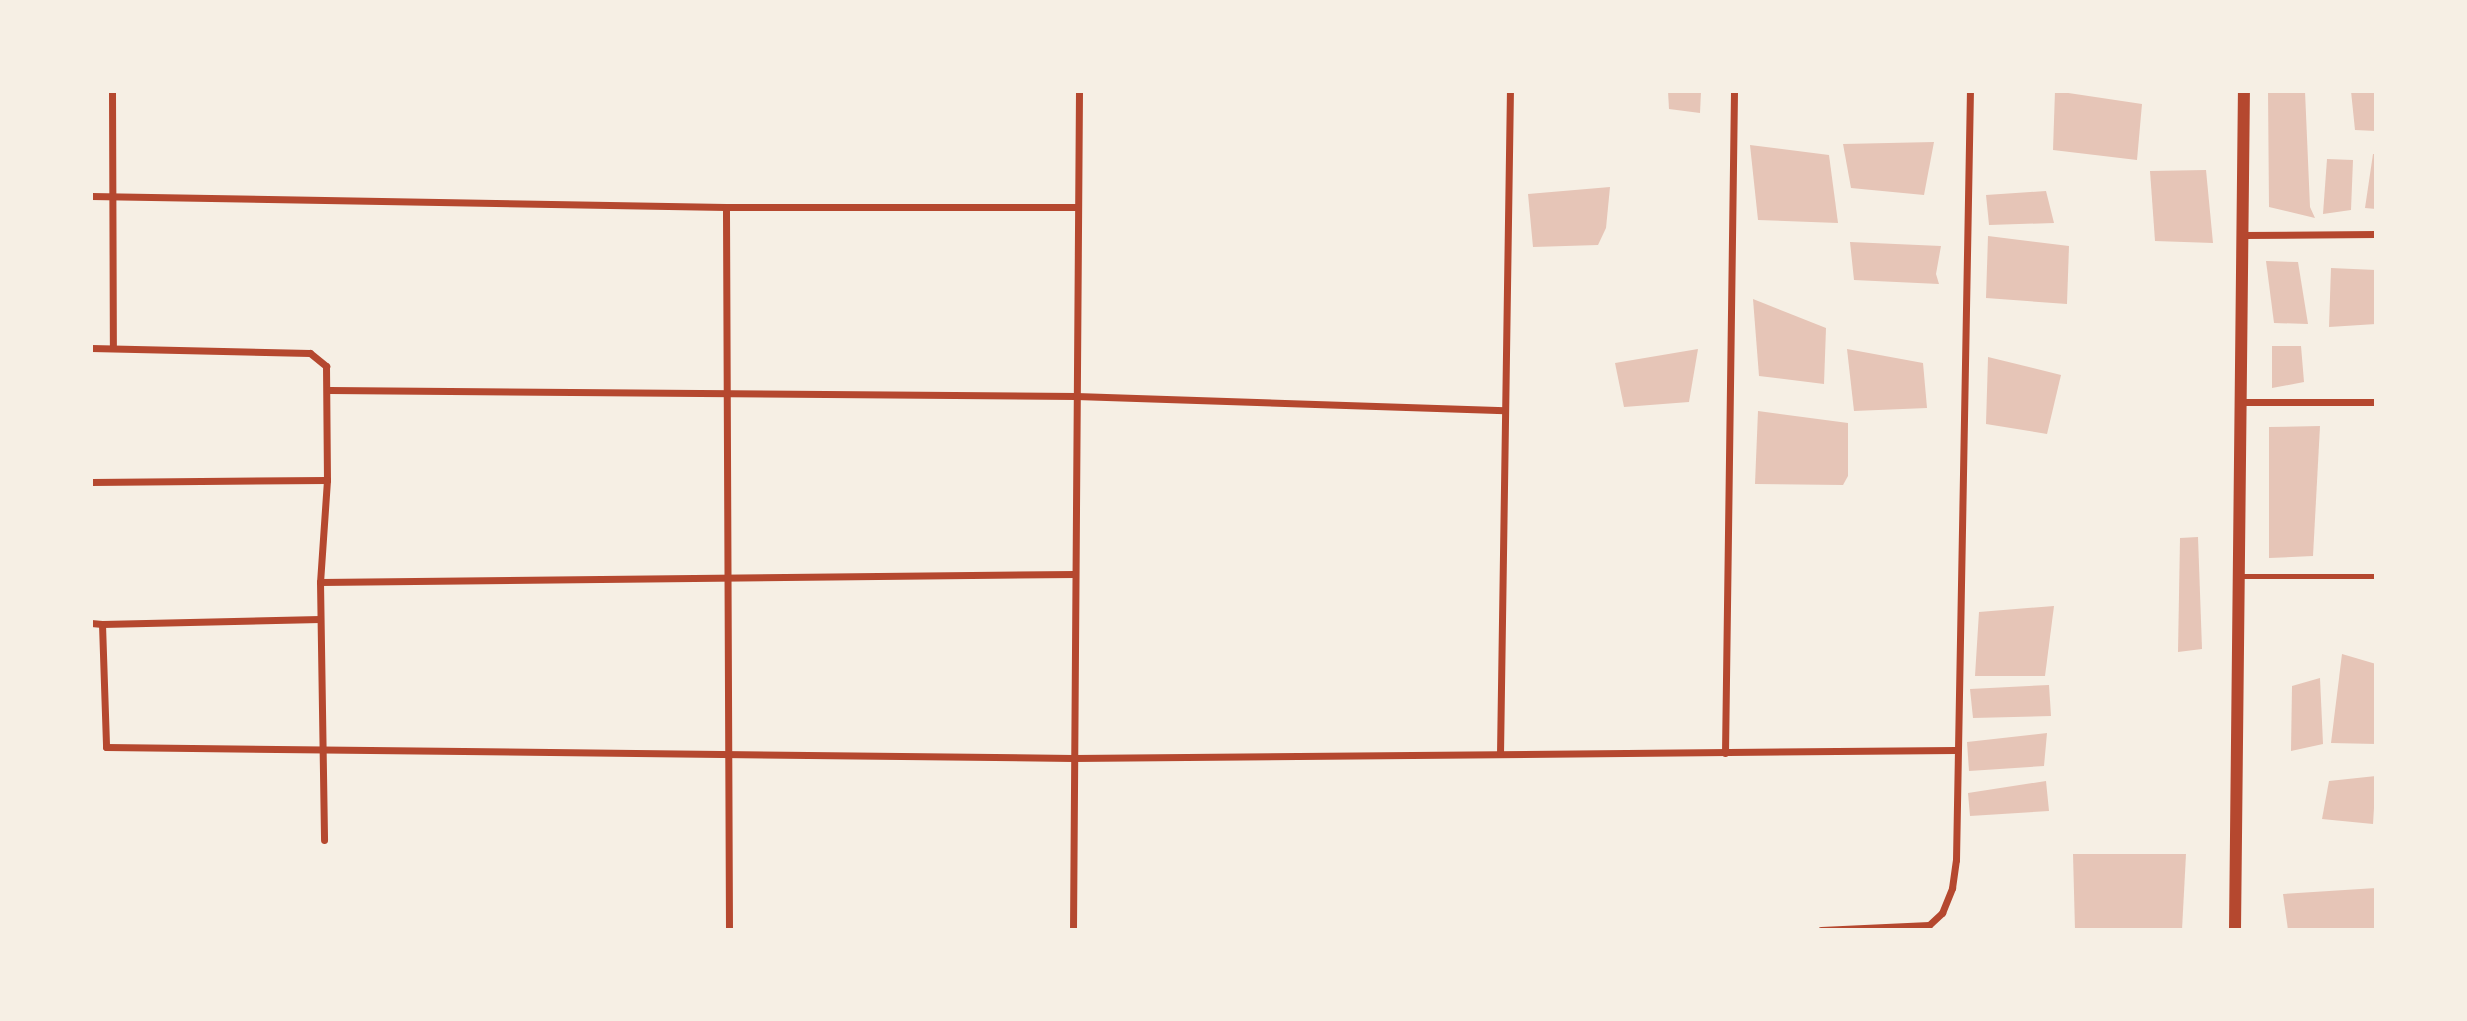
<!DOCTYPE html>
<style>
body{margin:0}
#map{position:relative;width:2467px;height:1021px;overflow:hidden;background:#f6efe4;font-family:Cabin,sans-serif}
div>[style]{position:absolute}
.building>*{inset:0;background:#e6c5b7}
.service>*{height:5px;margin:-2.5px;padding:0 2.5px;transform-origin:2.5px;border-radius:2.5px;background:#b5482f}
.minor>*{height:7px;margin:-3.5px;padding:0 3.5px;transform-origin:3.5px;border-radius:3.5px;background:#b5482f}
.tertiary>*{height:12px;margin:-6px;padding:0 6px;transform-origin:6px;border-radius:6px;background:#b5482f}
span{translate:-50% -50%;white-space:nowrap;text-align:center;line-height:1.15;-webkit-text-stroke:7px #f6efe4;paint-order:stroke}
.frame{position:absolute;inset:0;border:93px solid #f6efe4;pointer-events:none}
</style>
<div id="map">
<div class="building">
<div style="clip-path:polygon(1668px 91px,1701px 91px,1700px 113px,1669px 109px)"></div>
<div style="clip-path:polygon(2055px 91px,2142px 104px,2137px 160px,2053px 150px)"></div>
<div style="clip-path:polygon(2268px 91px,2305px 91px,2310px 207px,2315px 218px,2269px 207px)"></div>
<div style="clip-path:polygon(2351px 91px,2376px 91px,2376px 131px,2355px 130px)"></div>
<div style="clip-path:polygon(1934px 142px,1924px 195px,1851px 188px,1843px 144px)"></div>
<div style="clip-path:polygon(1750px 145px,1829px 155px,1838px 223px,1758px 220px)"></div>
<div style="clip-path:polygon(2373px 154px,2376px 154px,2376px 209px,2365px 208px)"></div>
<div style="clip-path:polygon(2327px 159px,2353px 160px,2351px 210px,2323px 214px)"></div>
<div style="clip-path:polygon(2206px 170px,2213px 243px,2155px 241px,2150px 171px)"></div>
<div style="clip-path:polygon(1610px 187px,1606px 228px,1598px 245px,1533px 247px,1528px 194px)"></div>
<div style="clip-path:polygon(2046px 191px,2054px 223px,1989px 225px,1986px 195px)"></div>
<div style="clip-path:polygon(1988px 236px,2069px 246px,2067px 304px,1986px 298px)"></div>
<div style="clip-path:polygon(1850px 242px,1941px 246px,1936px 274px,1939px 284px,1854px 280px)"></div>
<div style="clip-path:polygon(2266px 261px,2298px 262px,2308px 324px,2274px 323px)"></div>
<div style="clip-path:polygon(2331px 268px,2376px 270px,2376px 324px,2329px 327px)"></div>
<div style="clip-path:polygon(1753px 299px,1826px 328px,1824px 384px,1759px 376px)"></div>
<div style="clip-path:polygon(2272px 346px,2301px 346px,2304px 382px,2272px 388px)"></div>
<div style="clip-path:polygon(1698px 349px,1689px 402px,1624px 407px,1615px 363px)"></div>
<div style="clip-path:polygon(1847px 349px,1923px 363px,1927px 408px,1854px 411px)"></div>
<div style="clip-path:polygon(1988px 357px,2061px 375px,2047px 434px,1986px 424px)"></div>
<div style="clip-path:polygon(1758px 411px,1848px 423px,1848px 476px,1843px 485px,1755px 484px)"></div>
<div style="clip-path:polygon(2320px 426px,2313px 556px,2269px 558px,2269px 427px)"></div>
<div style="clip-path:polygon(2198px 537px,2202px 649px,2178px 652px,2180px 538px)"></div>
<div style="clip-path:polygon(2054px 606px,2045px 676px,1975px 676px,1979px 612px)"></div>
<div style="clip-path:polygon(2342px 654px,2376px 664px,2376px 744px,2331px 743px)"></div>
<div style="clip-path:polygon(2320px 678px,2323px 744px,2291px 751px,2292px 686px)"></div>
<div style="clip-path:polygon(2049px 685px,2051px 716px,1973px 718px,1970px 689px)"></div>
<div style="clip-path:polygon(2047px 733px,2044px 766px,1969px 771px,1967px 742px)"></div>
<div style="clip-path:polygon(2376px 776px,2373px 824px,2322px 819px,2329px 781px)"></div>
<div style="clip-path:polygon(2046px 781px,2049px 811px,1970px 816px,1968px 793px)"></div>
<div style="clip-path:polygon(2073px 854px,2186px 854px,2182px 930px,2075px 930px)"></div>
<div style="clip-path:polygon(2376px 888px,2376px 930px,2288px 930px,2283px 894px)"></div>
</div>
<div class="service">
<div style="left:2239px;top:576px;width:137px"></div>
</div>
<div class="minor">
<div style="left:112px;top:91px;width:256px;rotate:89.8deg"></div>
<div style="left:91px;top:196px;width:635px;rotate:0.99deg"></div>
<div style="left:2243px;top:235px;width:133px;rotate:-0.4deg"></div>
<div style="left:91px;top:348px;width:219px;rotate:1.3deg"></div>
<div style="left:310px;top:353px;width:21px;rotate:39deg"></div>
<div style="left:326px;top:366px;width:114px;rotate:89.5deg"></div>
<div style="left:329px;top:390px;width:747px;rotate:0.46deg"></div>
<div style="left:1076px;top:396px;width:429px;rotate:1.9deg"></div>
<div style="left:2241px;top:402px;width:135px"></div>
<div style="left:91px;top:482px;width:236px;rotate:-0.5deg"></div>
<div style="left:327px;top:480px;width:102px;rotate:93.9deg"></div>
<div style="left:320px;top:582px;width:258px;rotate:89.1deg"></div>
<div style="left:320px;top:582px;width:755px;rotate:-0.61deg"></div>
<div style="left:91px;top:623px;width:11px;rotate:5deg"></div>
<div style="left:102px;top:624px;width:123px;rotate:88.1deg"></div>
<div style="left:106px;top:747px;width:967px;rotate:0.65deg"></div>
<div style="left:1073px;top:758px;width:883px;rotate:-0.52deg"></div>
<div style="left:102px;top:624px;width:218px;rotate:-1.3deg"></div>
<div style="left:1725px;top:753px;width:662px;rotate:-89.22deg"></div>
<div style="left:1500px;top:754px;width:663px;rotate:-89.14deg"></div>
<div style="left:729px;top:930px;width:723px;rotate:-90.24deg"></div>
<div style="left:726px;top:207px;width:351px"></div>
<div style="left:1073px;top:930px;width:839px;rotate:-89.59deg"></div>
<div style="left:1821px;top:930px;width:108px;rotate:-2.7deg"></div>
<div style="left:1929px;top:925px;width:18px;rotate:-43deg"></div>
<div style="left:1942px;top:913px;width:27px;rotate:-68deg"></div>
<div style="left:1952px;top:888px;width:28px;rotate:-82deg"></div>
<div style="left:1956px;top:860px;width:769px;rotate:-88.96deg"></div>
</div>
<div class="tertiary">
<div style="left:2235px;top:930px;width:839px;rotate:-89.39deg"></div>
</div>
<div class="frame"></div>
</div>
